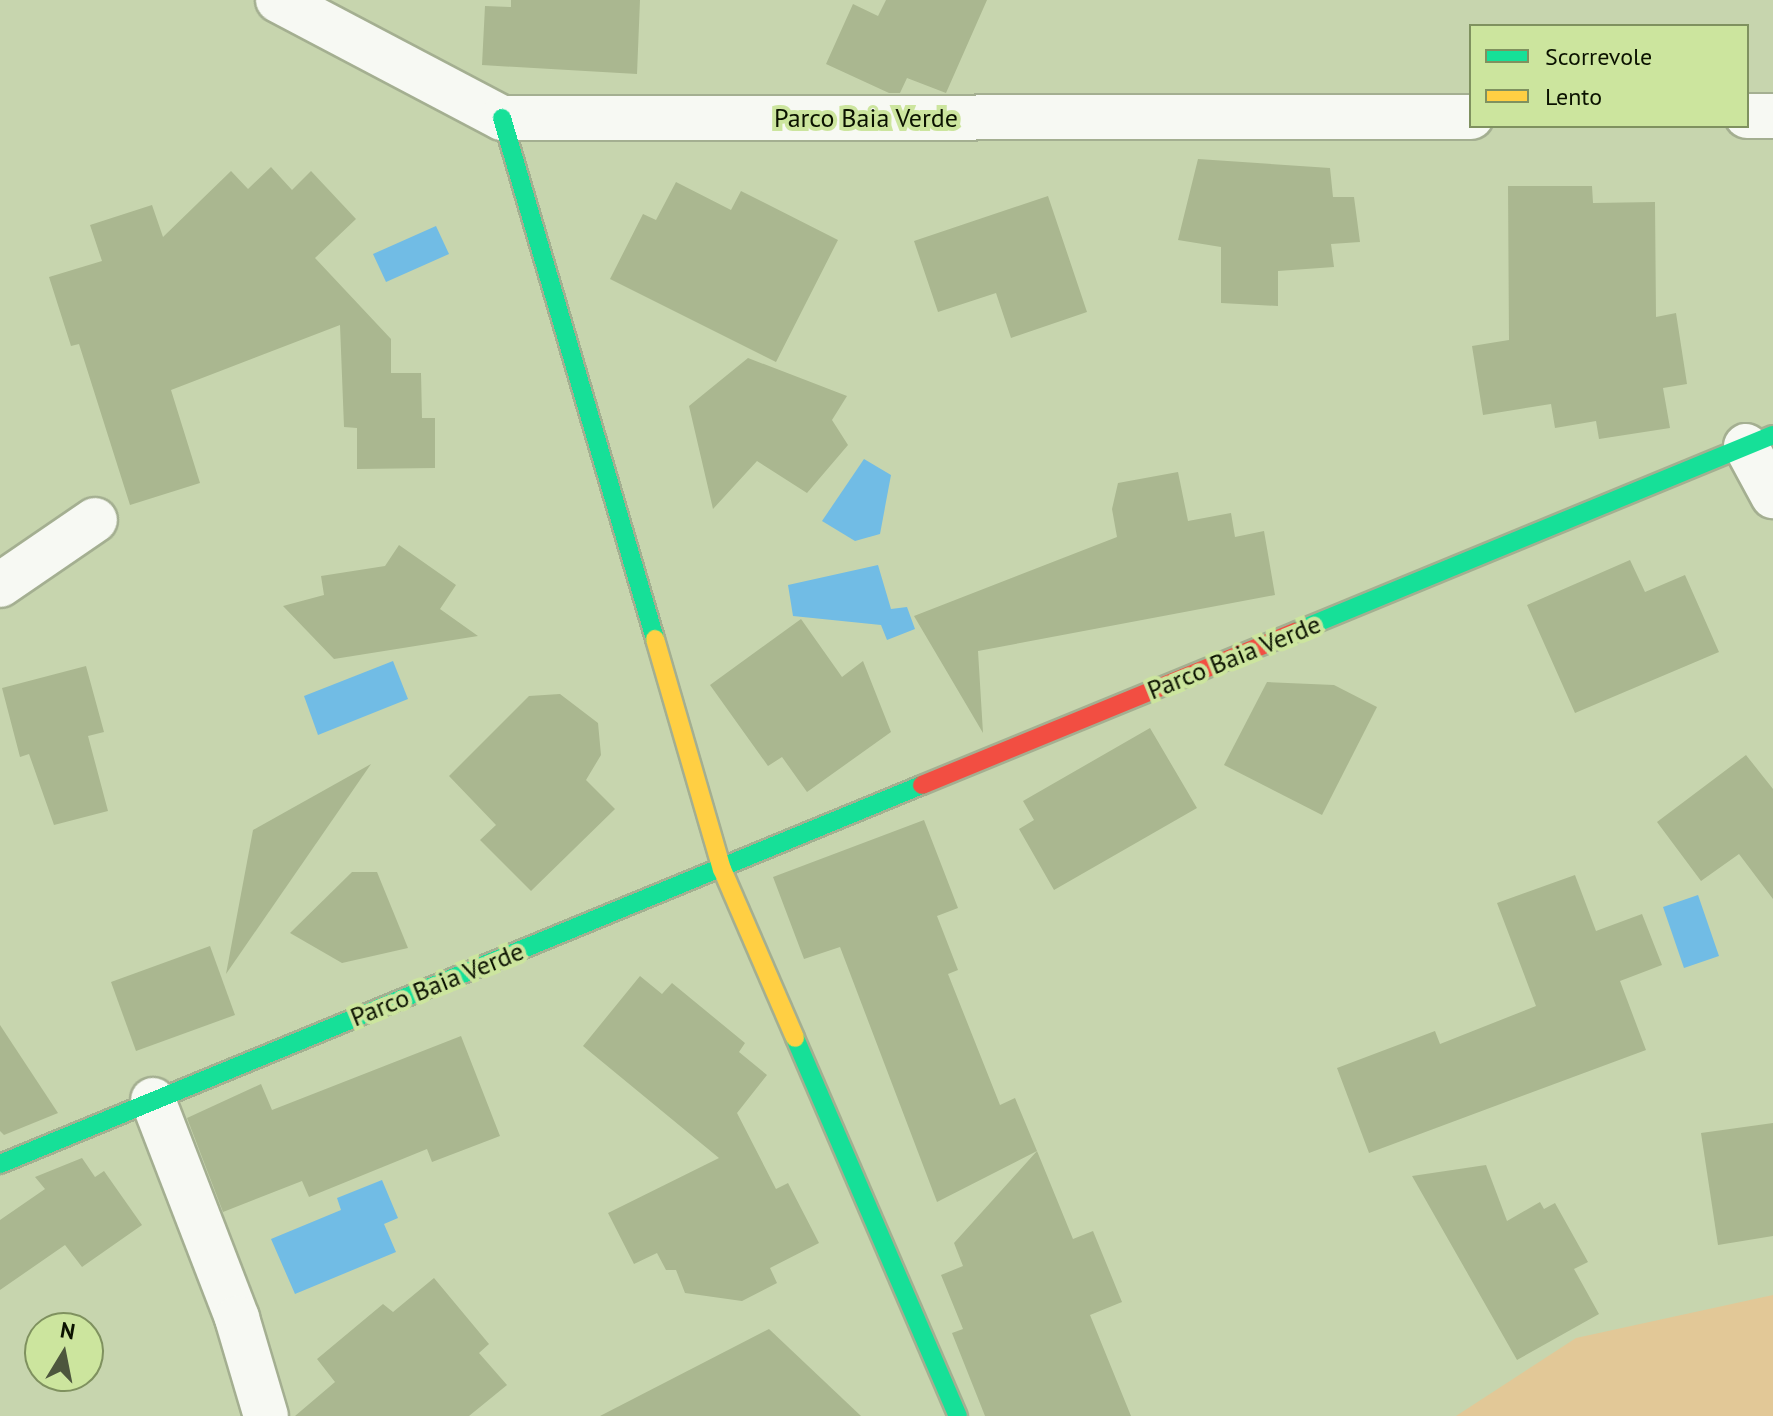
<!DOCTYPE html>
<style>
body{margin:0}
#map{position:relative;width:1773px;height:1416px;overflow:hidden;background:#c7d5ae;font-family:"PT Sans",sans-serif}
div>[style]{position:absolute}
.green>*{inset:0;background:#e2c897}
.water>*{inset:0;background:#71bce5}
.building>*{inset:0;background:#aab790}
.roads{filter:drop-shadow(2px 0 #a4af91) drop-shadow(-2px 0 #a4af91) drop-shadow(0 2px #a4af91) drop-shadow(0 -2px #a4af91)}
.street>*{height:44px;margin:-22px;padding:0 22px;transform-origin:22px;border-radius:22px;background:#f7f9f3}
.fast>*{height:18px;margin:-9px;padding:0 9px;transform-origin:9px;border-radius:9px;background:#16e098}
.slow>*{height:18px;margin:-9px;padding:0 9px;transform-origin:9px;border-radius:9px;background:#ffcf43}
.jam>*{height:18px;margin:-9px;padding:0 9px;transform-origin:9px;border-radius:9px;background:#f24e42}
span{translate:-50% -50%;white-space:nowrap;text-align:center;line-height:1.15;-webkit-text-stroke:8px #cce59e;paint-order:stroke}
.street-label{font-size:26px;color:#0b1200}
.legend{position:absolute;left:1469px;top:24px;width:280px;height:104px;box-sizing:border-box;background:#cce59e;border:2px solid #7f915f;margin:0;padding:10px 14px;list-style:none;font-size:24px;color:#0b1200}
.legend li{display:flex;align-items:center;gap:16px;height:40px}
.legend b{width:40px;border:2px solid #7f915f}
.north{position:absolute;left:24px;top:1312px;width:80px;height:80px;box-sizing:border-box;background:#cce59e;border:2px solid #7f915f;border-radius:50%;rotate:10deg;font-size:22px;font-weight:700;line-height:32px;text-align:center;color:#0b1200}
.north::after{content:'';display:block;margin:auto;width:28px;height:36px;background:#4d563d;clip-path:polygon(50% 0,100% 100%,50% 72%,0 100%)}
</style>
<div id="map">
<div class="green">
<div style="clip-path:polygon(1773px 1295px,1773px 1416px,1456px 1416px,1576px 1338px)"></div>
</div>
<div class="water">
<div style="clip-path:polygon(436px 226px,449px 254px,386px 282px,373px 254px)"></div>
<div style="clip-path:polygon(864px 459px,891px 475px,880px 534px,855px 541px,822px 521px)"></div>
<div style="clip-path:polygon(878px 565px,891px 609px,907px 607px,915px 629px,887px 640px,881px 625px,793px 616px,788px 585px)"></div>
<div style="clip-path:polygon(393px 661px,408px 699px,318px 735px,304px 696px)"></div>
<div style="clip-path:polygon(1698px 895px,1719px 956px,1684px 968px,1663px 907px)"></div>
<div style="clip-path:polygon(382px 1180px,398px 1218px,384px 1224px,396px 1252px,295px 1294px,271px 1239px,341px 1210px,337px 1198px)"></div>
</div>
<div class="building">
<div style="clip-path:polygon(511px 0,640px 0,637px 74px,482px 65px,485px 6px,511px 7px)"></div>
<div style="clip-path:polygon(886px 0,987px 0,946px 93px,907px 78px,900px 93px,889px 93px,826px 64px,853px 4px,878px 16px)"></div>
<div style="clip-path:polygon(1198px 159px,1330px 168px,1333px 197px,1354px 197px,1360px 242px,1331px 244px,1334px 267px,1278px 271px,1278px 306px,1221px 303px,1221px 247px,1178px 240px)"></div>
<div style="clip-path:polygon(271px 167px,292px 190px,311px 171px,356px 219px,315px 258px,391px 339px,391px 373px,421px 373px,422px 418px,435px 418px,435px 468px,357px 469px,357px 428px,344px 427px,340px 325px,171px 390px,200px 483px,130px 505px,79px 344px,71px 346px,49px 277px,102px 261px,90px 225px,152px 205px,163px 237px,231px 171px,248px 189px)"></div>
<div style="clip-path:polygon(676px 182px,731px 210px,741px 191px,838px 240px,776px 362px,610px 279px,643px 214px,656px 220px)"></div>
<div style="clip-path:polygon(1508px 186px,1592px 186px,1593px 203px,1655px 202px,1656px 317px,1676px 313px,1687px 384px,1663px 388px,1670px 428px,1599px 439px,1596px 421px,1555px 428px,1551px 404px,1483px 415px,1472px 346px,1509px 340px)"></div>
<div style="clip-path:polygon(1048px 196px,1087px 312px,1011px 338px,996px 293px,938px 312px,914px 241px)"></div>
<div style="clip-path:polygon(748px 358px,847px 396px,832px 420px,848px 445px,807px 493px,757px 461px,713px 509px,689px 406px)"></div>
<div style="clip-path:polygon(1178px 472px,1188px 521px,1231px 513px,1235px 537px,1264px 531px,1275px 595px,978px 651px,983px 733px,914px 616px,1117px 537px,1112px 509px,1118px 483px)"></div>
<div style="clip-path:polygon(399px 545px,456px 585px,440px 609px,478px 636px,334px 659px,283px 606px,324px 595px,321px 576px,385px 566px)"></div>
<div style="clip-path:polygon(1630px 560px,1645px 592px,1685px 575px,1719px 652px,1575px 713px,1527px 605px)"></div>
<div style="clip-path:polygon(801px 619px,842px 677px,863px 661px,891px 732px,807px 792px,782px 757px,768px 766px,710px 685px)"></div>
<div style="clip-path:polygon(86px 666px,104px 732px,88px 736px,108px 811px,54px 825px,29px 754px,20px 757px,2px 688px)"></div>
<div style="clip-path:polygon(1267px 682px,1334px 685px,1377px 707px,1322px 815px,1224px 765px)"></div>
<div style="clip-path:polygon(560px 694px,598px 723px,601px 755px,586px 780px,615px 809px,531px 891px,480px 840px,496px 825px,449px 776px,529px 696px)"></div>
<div style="clip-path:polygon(1150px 728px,1197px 808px,1054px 890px,1019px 829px,1034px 820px,1023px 801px)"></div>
<div style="clip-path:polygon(1746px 755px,1773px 789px,1773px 899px,1739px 854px,1701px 881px,1657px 822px)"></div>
<div style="clip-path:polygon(371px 764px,226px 974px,253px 830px)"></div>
<div style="clip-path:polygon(924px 820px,958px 908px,937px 916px,958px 970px,948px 974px,1000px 1105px,1015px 1098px,1037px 1151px,937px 1202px,840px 947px,804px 959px,773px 877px)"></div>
<div style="clip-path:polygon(352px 872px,377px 872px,408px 948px,342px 963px,290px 933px)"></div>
<div style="clip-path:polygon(1575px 875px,1596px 931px,1642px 914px,1662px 965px,1620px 981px,1646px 1050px,1369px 1153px,1337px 1068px,1435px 1031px,1440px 1044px,1536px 1006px,1497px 903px)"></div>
<div style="clip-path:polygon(210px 946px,235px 1015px,136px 1051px,111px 982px)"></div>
<div style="clip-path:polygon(640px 976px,662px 994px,672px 983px,745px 1043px,739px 1052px,767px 1075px,737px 1113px,776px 1189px,788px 1183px,819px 1243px,770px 1268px,777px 1283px,742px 1301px,685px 1293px,676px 1270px,666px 1270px,657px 1253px,634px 1264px,608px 1213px,719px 1158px,583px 1046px)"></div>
<div style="clip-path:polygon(0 1025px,58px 1113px,4px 1135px,0 1131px)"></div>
<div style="clip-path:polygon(461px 1036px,500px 1136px,432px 1162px,427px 1149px,309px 1197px,302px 1181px,223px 1212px,187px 1118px,261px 1084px,272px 1110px)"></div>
<div style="clip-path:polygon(1773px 1123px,1773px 1236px,1718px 1245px,1701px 1133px)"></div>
<div style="clip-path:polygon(1037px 1151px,1073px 1239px,1093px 1231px,1122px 1302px,1090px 1315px,1131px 1416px,985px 1416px,952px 1333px,963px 1329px,941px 1275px,963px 1266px,954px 1243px)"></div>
<div style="clip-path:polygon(82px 1158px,95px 1177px,104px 1171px,142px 1225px,82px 1267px,65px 1245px,0 1290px,0 1220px,45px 1189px,35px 1177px)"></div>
<div style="clip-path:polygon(1486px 1165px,1507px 1221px,1540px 1202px,1544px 1209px,1555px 1203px,1588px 1262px,1574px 1269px,1599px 1314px,1517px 1360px,1412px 1176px)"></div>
<div style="clip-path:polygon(434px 1278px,489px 1344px,479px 1353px,507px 1385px,469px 1416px,295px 1416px,335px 1382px,317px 1359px,383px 1304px,393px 1312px)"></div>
<div style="clip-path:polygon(769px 1329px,861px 1416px,600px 1416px)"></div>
</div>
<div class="roads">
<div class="street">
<div style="left:278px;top:0;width:253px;rotate:27.8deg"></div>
<div style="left:502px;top:118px;width:969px;rotate:-0.06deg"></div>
<div style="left:1747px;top:116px;width:26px"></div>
<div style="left:1746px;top:446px;width:57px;rotate:61.6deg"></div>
<div style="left:0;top:585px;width:115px;rotate:-34.4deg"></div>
<div style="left:153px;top:1100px;width:234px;rotate:68.9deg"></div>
<div style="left:237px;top:1318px;width:102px;rotate:73.5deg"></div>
</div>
<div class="fast">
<div style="left:502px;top:118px;width:543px;rotate:73.63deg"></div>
<div style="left:1297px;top:631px;width:515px;rotate:-22.38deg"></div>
<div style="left:795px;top:1038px;width:412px;rotate:66.7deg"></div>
<div style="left:0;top:1164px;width:997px;rotate:-22.35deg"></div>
</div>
<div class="slow">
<div style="left:655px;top:639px;width:240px;rotate:73.8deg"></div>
<div style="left:722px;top:869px;width:184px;rotate:66.6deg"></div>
</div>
<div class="jam">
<div style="left:922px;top:785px;width:405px;rotate:-22.3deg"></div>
</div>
</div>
<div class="street-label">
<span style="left:866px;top:118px">Parco Baia Verde</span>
<span style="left:1234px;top:657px;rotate:-22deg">Parco Baia Verde</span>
<span style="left:437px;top:984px;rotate:-22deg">Parco Baia Verde</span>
</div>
<ul class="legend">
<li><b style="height:10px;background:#16e098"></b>Scorrevole</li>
<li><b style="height:10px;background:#ffcf43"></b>Lento</li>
</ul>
<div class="north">N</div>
</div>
